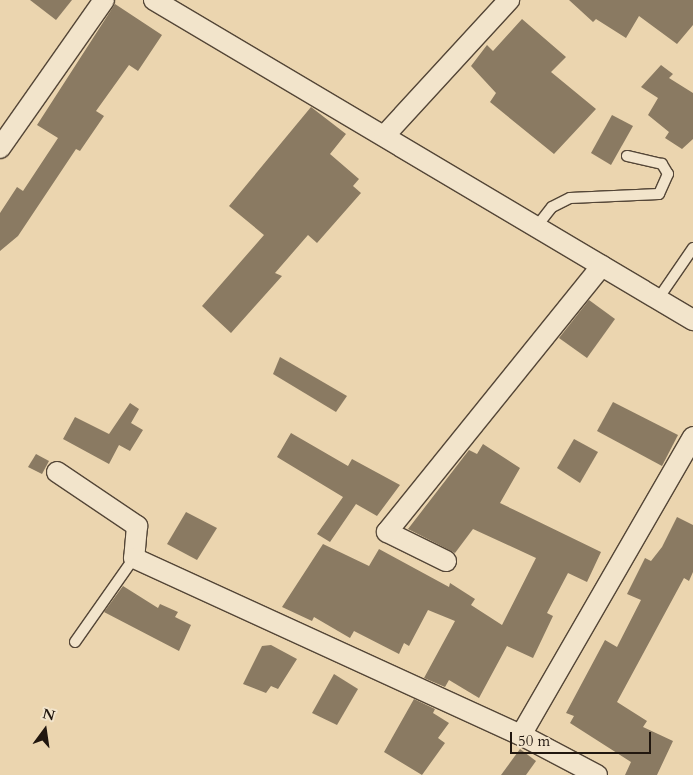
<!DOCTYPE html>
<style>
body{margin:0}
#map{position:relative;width:693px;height:775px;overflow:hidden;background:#ebd5af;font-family:Cardo,serif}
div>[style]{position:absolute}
.building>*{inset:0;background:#8a7a62}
.roads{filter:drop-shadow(1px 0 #544637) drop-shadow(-1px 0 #544637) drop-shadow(0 1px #544637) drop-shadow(0 -1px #544637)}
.service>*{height:10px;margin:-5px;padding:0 5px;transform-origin:5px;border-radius:5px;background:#f2e4cb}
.minor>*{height:20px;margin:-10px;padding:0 10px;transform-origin:10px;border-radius:10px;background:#f2e4cb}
span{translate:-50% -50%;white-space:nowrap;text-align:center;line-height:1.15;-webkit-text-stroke:4.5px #f2e4cb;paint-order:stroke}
.north{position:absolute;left:20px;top:705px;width:50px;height:50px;-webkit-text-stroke:4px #f2e4cb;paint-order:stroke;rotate:14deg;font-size:14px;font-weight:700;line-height:20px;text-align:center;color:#21170f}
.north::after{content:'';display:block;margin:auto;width:18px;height:22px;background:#21170f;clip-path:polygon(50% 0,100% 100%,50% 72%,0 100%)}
.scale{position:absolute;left:510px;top:732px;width:141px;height:22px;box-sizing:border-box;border:2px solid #21170f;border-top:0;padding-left:6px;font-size:15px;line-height:18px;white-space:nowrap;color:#21170f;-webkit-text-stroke:4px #f2e4cb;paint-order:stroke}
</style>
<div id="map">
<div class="building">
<div style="clip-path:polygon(30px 0,72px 0,56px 20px)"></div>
<div style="clip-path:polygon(569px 0,693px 0,693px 25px,677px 44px,639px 16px,626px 38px,596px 19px,593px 22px)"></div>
<div style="clip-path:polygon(115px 4px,162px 35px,138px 71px,129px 65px,96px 111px,104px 116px,80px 151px,76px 149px,18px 236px,0 251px,0 213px,17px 187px,23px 191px,58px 138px,37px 125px)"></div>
<div style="clip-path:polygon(522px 19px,566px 57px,551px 72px,596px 109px,554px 154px,490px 102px,496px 93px,471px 66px,487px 45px,493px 51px)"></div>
<div style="clip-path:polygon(661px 65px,673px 74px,669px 78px,693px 93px,693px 139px,682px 149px,665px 138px,669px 132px,648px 115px,658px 98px,641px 87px)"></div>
<div style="clip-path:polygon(311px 107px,346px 134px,330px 154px,359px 179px,353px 186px,361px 193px,317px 243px,308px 235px,275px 273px,282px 276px,231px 333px,202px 306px,264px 235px,229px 206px)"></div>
<div style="clip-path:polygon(612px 115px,633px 126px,611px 165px,591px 153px)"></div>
<div style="clip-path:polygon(589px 300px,615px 319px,587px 358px,559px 338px)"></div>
<div style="clip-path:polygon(280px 357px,347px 396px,336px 412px,273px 374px)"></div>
<div style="clip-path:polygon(613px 402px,678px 435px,662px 466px,597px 431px)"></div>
<div style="clip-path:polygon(130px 403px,139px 409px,131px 423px,143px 430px,130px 451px,119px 445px,109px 464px,63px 439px,75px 417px,109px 434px)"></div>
<div style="clip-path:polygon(291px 433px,348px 466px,352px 459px,400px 485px,377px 516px,356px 504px,330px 542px,317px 534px,343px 497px,277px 457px)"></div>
<div style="clip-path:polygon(574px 439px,598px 452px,580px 483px,557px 468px)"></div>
<div style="clip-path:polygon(483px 444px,520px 468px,500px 503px,601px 552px,587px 582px,568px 573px,547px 613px,553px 616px,533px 658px,507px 646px,479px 698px,449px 680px,445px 687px,424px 678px,455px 621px,428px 610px,409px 646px,404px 643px,399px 654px,354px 631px,350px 638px,314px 617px,312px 621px,282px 607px,323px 544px,369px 566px,379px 549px,449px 587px,450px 583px,475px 599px,471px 605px,502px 625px,536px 558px,473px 529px,455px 553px,408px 529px,469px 450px,477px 454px)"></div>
<div style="clip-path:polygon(36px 454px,49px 461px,42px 474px,28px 467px)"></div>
<div style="clip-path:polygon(186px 512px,217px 528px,197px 560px,167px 544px)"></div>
<div style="clip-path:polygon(677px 517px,693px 525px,693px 572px,689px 581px,684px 578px,617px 702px,647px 721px,643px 727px,673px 741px,657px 775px,625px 775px,631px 762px,570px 723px,574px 716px,566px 713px,605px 640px,617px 647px,641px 600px,627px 594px,645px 558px,651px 561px,662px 547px)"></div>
<div style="clip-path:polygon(123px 586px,158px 608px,160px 604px,178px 612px,175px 617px,191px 625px,179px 651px,104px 612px)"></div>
<div style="clip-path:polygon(271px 645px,297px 659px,278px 689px,271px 686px,266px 693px,243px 684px,262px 646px)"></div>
<div style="clip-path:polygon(334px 674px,358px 689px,337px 725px,312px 713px)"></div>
<div style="clip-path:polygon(414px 699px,435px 709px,433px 713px,449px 723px,438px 738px,445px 743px,422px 775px,384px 752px)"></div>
<div style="clip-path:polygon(520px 749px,536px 761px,526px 775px,501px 775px)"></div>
</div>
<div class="roads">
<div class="service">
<div style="left:537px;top:226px;width:24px;rotate:-52deg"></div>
<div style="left:552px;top:207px;width:20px;rotate:-27deg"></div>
<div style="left:570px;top:198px;width:89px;rotate:-2.6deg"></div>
<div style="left:659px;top:194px;width:22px;rotate:-66deg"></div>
<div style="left:668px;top:174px;width:12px;rotate:-121deg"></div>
<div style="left:662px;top:164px;width:36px;rotate:-167deg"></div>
<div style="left:658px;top:299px;width:62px;rotate:-55.5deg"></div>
<div style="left:75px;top:642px;width:103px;rotate:-54.9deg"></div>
</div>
<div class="minor">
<div style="left:154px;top:0;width:627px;rotate:30.7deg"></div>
<div style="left:384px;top:136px;width:185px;rotate:-47.4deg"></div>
<div style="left:0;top:148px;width:181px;rotate:-54.9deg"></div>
<div style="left:57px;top:472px;width:97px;rotate:34deg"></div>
<div style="left:137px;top:526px;width:32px;rotate:95deg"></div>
<div style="left:134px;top:558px;width:426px;rotate:24.6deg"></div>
<div style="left:446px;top:561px;width:66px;rotate:-153.8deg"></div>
<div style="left:387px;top:532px;width:342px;rotate:-51.1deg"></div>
<div style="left:597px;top:775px;width:86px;rotate:-152.2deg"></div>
<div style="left:521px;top:735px;width:344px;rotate:-60deg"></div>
</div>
</div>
<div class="north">N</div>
<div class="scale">50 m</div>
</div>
